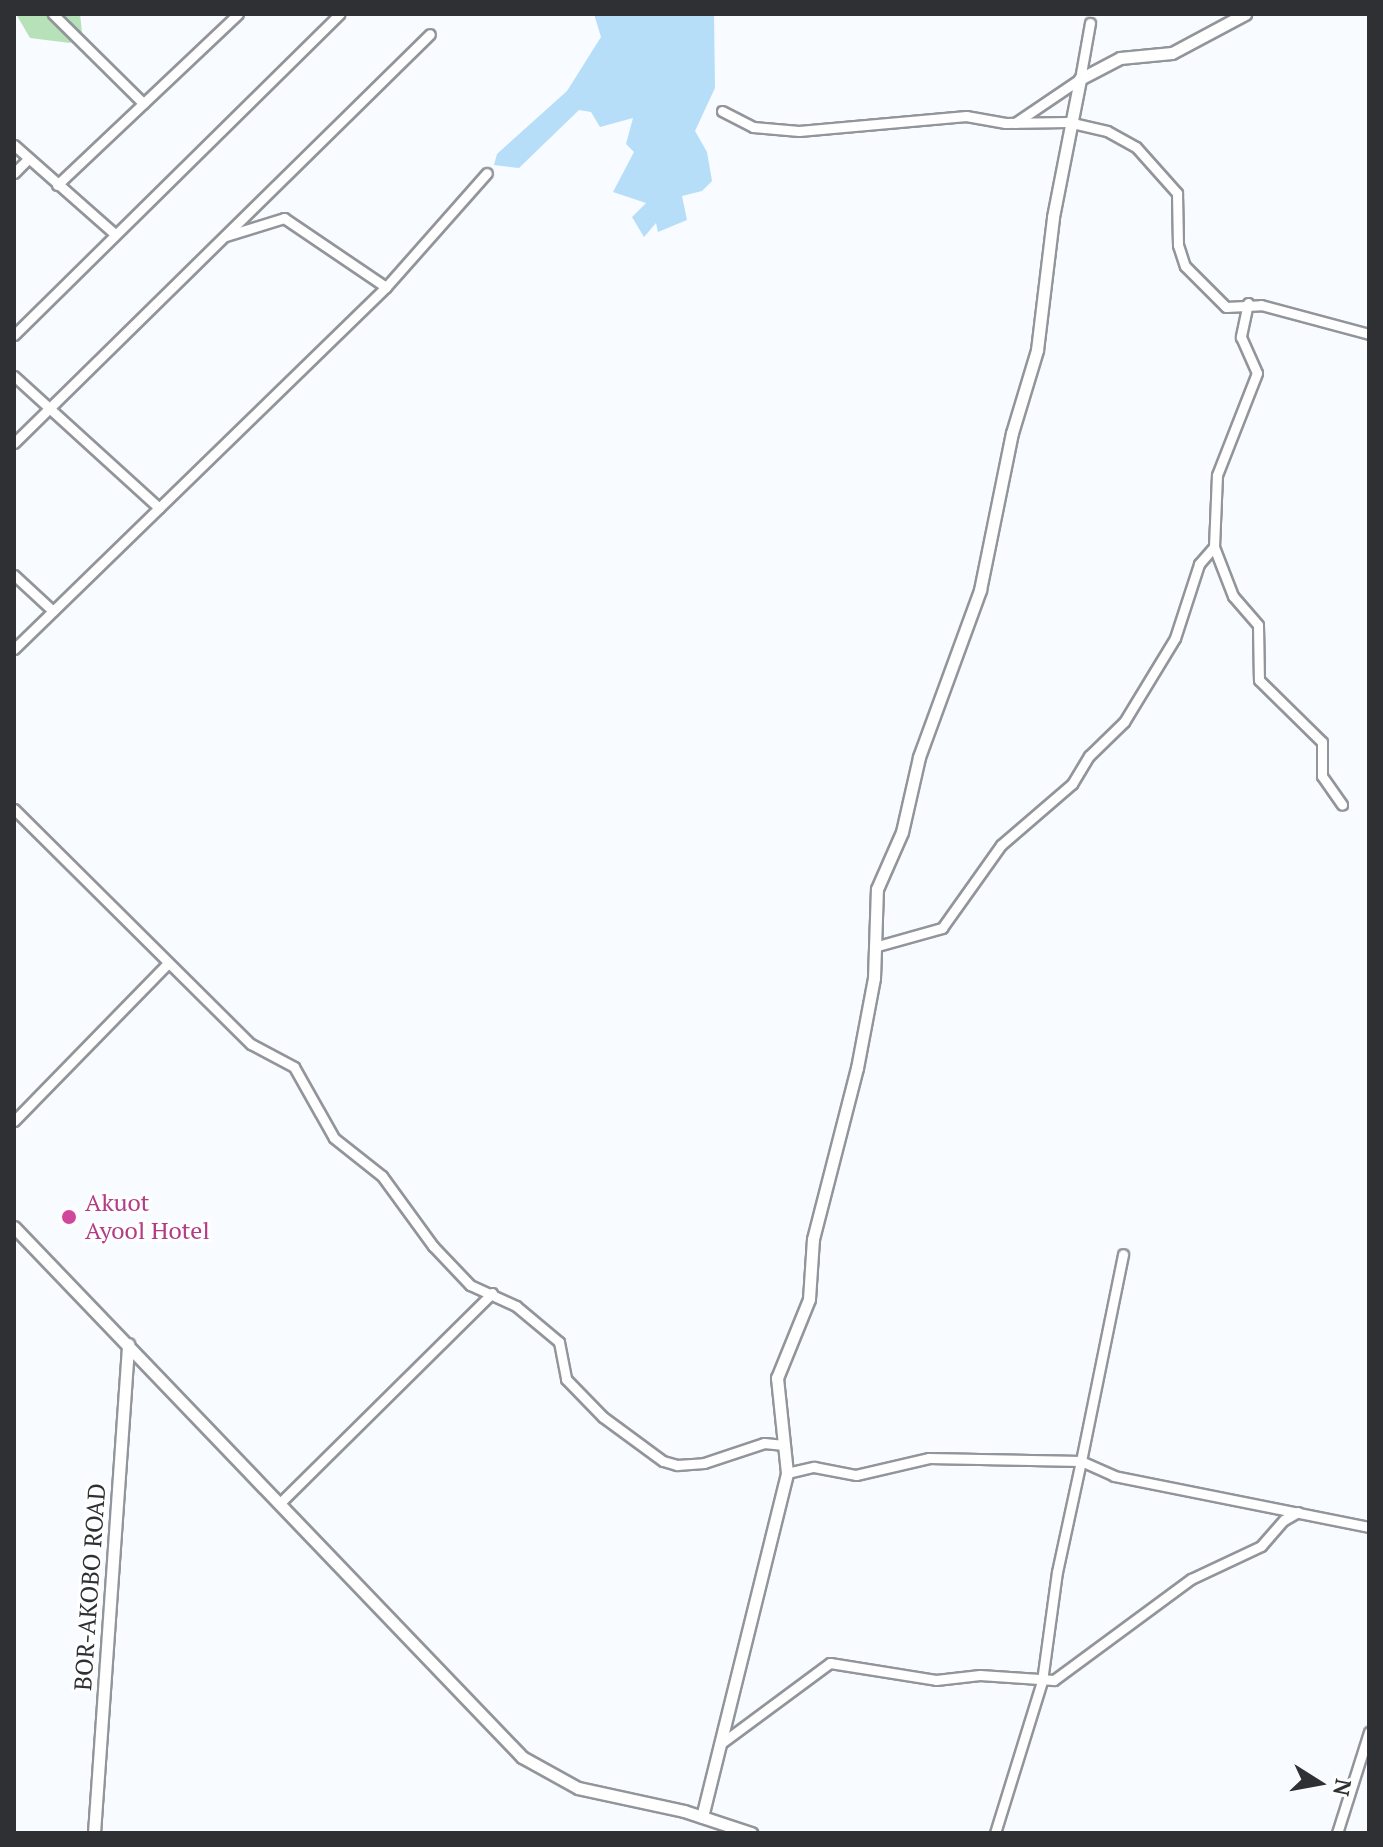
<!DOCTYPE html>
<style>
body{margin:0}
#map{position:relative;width:1383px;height:1847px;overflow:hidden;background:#f8fbff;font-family:"PT Serif",serif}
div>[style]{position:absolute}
.green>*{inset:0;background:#b7e1b9}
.water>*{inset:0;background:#b6def9}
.roads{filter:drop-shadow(2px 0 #92959a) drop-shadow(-2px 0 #92959a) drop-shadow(0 2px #92959a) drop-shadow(0 -2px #92959a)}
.minor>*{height:9px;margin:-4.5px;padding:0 4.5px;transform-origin:4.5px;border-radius:4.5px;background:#fff}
.tertiary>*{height:11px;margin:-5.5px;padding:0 5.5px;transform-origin:5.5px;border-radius:5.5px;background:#fff}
.dots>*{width:22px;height:22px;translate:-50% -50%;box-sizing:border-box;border:4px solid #fff;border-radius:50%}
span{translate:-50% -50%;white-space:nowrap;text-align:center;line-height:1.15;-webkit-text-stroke:6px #fff;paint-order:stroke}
.hotel-label{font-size:24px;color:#b23c85}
.left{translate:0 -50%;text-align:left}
.street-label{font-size:24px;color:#2f3033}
.frame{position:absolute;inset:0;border:16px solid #2f3033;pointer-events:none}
.north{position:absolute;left:1279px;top:1743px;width:80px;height:80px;-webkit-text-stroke:6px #fff;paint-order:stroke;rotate:101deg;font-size:22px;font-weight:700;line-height:32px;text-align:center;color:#2f3033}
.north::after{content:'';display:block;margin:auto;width:28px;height:36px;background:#2f3033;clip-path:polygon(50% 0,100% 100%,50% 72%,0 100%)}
</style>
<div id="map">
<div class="green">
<div style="clip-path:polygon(16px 14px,80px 14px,82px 32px,70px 43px,30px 38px)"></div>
</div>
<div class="water">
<div style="clip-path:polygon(594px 14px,714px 14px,715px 88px,695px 131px,707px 152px,712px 181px,702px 191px,682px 196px,687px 220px,658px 232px,656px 223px,644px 237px,632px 217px,646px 203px,613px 192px,634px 152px,626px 144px,633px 118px,600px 127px,591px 112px,579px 110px,519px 168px,494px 165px,497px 154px,567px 91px,601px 37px)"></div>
</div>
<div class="roads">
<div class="minor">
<div style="left:53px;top:14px;width:127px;rotate:44.7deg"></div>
<div style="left:722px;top:111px;width:35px;rotate:27deg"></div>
<div style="left:753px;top:127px;width:46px;rotate:5deg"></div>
<div style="left:799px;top:131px;width:168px;rotate:-5.1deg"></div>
<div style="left:966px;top:116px;width:40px;rotate:10deg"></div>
<div style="left:1005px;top:123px;width:63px;rotate:-0.9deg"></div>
<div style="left:1068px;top:122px;width:40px;rotate:13deg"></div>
<div style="left:1107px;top:131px;width:33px;rotate:29deg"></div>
<div style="left:1136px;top:147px;width:62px;rotate:48.3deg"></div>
<div style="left:1177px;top:193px;width:52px;rotate:88.9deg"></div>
<div style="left:1178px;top:245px;width:22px;rotate:72deg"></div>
<div style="left:1185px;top:266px;width:58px;rotate:45deg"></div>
<div style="left:1226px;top:307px;width:35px;rotate:-3deg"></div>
<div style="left:1261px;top:305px;width:112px;rotate:15deg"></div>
<div style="left:1015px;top:123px;width:78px;rotate:-34.1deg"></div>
<div style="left:1080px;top:79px;width:57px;rotate:-79.9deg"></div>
<div style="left:14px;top:145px;width:135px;rotate:41.4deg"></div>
<div style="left:14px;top:173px;width:20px;rotate:-45deg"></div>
<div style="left:57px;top:185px;width:249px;rotate:-43.4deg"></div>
<div style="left:226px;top:236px;width:61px;rotate:-17.2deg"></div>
<div style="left:284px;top:218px;width:123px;rotate:34.1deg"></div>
<div style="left:1248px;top:303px;width:35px;rotate:102deg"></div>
<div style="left:1241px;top:337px;width:39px;rotate:66deg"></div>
<div style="left:1257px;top:373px;width:110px;rotate:111.4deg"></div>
<div style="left:1217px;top:475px;width:72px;rotate:92.4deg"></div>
<div style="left:1214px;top:547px;width:53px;rotate:68.8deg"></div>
<div style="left:1233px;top:596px;width:38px;rotate:49deg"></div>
<div style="left:1258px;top:625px;width:55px;rotate:89deg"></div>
<div style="left:1259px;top:680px;width:88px;rotate:44.5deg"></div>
<div style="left:1322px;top:742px;width:34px;rotate:90deg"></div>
<div style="left:1322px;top:776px;width:35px;rotate:55deg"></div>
<div style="left:14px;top:335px;width:457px;rotate:-44.6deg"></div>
<div style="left:14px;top:376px;width:196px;rotate:42.3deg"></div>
<div style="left:14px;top:443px;width:583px;rotate:-44.51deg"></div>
<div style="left:14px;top:575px;width:53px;rotate:42.7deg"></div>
<div style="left:14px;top:649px;width:519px;rotate:-44.22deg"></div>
<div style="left:386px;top:287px;width:152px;rotate:-48.5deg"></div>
<div style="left:14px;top:809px;width:334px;rotate:44.8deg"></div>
<div style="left:251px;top:1044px;width:49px;rotate:28.1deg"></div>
<div style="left:294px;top:1067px;width:81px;rotate:60.6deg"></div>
<div style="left:334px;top:1138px;width:61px;rotate:38.4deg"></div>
<div style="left:382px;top:1176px;width:87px;rotate:53.9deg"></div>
<div style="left:433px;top:1246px;width:54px;rotate:46.5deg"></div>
<div style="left:470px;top:1285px;width:51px;rotate:24.5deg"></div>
<div style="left:516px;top:1306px;width:56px;rotate:39.9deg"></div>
<div style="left:559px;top:1342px;width:38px;rotate:79deg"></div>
<div style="left:566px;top:1379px;width:53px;rotate:45.8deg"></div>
<div style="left:603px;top:1417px;width:74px;rotate:36.3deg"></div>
<div style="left:663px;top:1461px;width:15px;rotate:16deg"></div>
<div style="left:677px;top:1465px;width:27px;rotate:-4deg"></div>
<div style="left:704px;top:1463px;width:63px;rotate:-18.4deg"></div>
<div style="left:764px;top:1443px;width:20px;rotate:6deg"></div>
<div style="left:874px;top:947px;width:71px;rotate:-15.6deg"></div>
<div style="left:942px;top:928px;width:102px;rotate:-54.6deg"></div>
<div style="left:1001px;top:845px;width:94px;rotate:-40.7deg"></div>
<div style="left:1072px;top:784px;width:33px;rotate:-59deg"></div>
<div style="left:1089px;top:756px;width:49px;rotate:-44.2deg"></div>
<div style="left:1124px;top:722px;width:98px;rotate:-58.7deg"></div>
<div style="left:1175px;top:638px;width:78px;rotate:-72deg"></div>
<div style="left:1199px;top:564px;width:23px;rotate:-49deg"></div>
<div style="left:14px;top:1121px;width:219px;rotate:-45.7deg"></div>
<div style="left:787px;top:1473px;width:28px;rotate:-13deg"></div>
<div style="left:814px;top:1467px;width:43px;rotate:10.8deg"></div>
<div style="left:856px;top:1475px;width:75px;rotate:-13.1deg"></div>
<div style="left:929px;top:1458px;width:152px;rotate:1.1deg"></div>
<div style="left:1081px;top:1461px;width:211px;rotate:-78.5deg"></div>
<div style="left:281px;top:1502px;width:297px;rotate:-44.7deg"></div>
<div style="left:719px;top:1745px;width:138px;rotate:-36.5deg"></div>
<div style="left:830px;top:1663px;width:107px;rotate:9.1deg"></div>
<div style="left:936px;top:1680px;width:44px;rotate:-6.5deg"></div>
<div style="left:980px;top:1675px;width:74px;rotate:3.9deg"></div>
<div style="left:1054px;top:1680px;width:170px;rotate:-36.4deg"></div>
<div style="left:1191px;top:1579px;width:77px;rotate:-25.2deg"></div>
<div style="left:1261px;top:1546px;width:35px;rotate:-49deg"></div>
<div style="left:1284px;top:1520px;width:16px;rotate:-30deg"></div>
<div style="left:995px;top:1833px;width:159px;rotate:-72.8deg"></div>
<div style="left:1042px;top:1681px;width:110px;rotate:-82.2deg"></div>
<div style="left:1057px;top:1572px;width:114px;rotate:-77.8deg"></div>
<div style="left:1081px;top:1461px;width:36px;rotate:24deg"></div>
<div style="left:1114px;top:1476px;width:260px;rotate:11.3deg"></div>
<div style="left:1337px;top:1833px;width:106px;rotate:-72.4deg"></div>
</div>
<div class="tertiary">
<div style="left:14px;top:1227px;width:734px;rotate:46.21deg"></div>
<div style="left:522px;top:1757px;width:64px;rotate:29deg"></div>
<div style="left:578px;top:1788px;width:108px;rotate:12.2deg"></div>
<div style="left:684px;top:1811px;width:71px;rotate:18.2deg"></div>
<div style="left:702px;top:1817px;width:354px;rotate:-76.1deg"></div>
<div style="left:787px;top:1473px;width:96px;rotate:-96deg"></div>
<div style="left:777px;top:1378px;width:85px;rotate:-67.9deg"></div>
<div style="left:809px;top:1299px;width:60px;rotate:-86.2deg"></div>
<div style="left:813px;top:1239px;width:177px;rotate:-75.6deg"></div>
<div style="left:857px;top:1068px;width:92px;rotate:-79.3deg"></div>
<div style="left:874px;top:978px;width:89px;rotate:-88.1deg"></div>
<div style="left:877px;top:889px;width:62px;rotate:-66.3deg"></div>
<div style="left:902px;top:832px;width:77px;rotate:-77.2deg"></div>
<div style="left:919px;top:757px;width:178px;rotate:-69.9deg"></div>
<div style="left:980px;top:590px;width:160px;rotate:-78.5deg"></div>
<div style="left:1012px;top:433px;width:87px;rotate:-73.2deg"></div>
<div style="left:1037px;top:350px;width:134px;rotate:-83.1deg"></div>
<div style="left:1053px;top:217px;width:141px;rotate:-78.9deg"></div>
<div style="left:1080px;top:79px;width:45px;rotate:-27.7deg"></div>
<div style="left:1120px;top:58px;width:52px;rotate:-5.5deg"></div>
<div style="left:1172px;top:53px;width:83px;rotate:-28.1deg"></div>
<div style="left:94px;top:1833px;width:490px;rotate:-86deg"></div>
</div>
</div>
<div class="dots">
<div style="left:69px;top:1217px;background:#d1479c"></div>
</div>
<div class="hotel-label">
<span class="left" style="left:85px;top:1217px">Akuot<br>Ayool Hotel</span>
</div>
<div class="street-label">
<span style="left:90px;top:1587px;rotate:-86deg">BOR-AKOBO ROAD</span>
</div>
<div class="frame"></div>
<div class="north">N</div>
</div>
